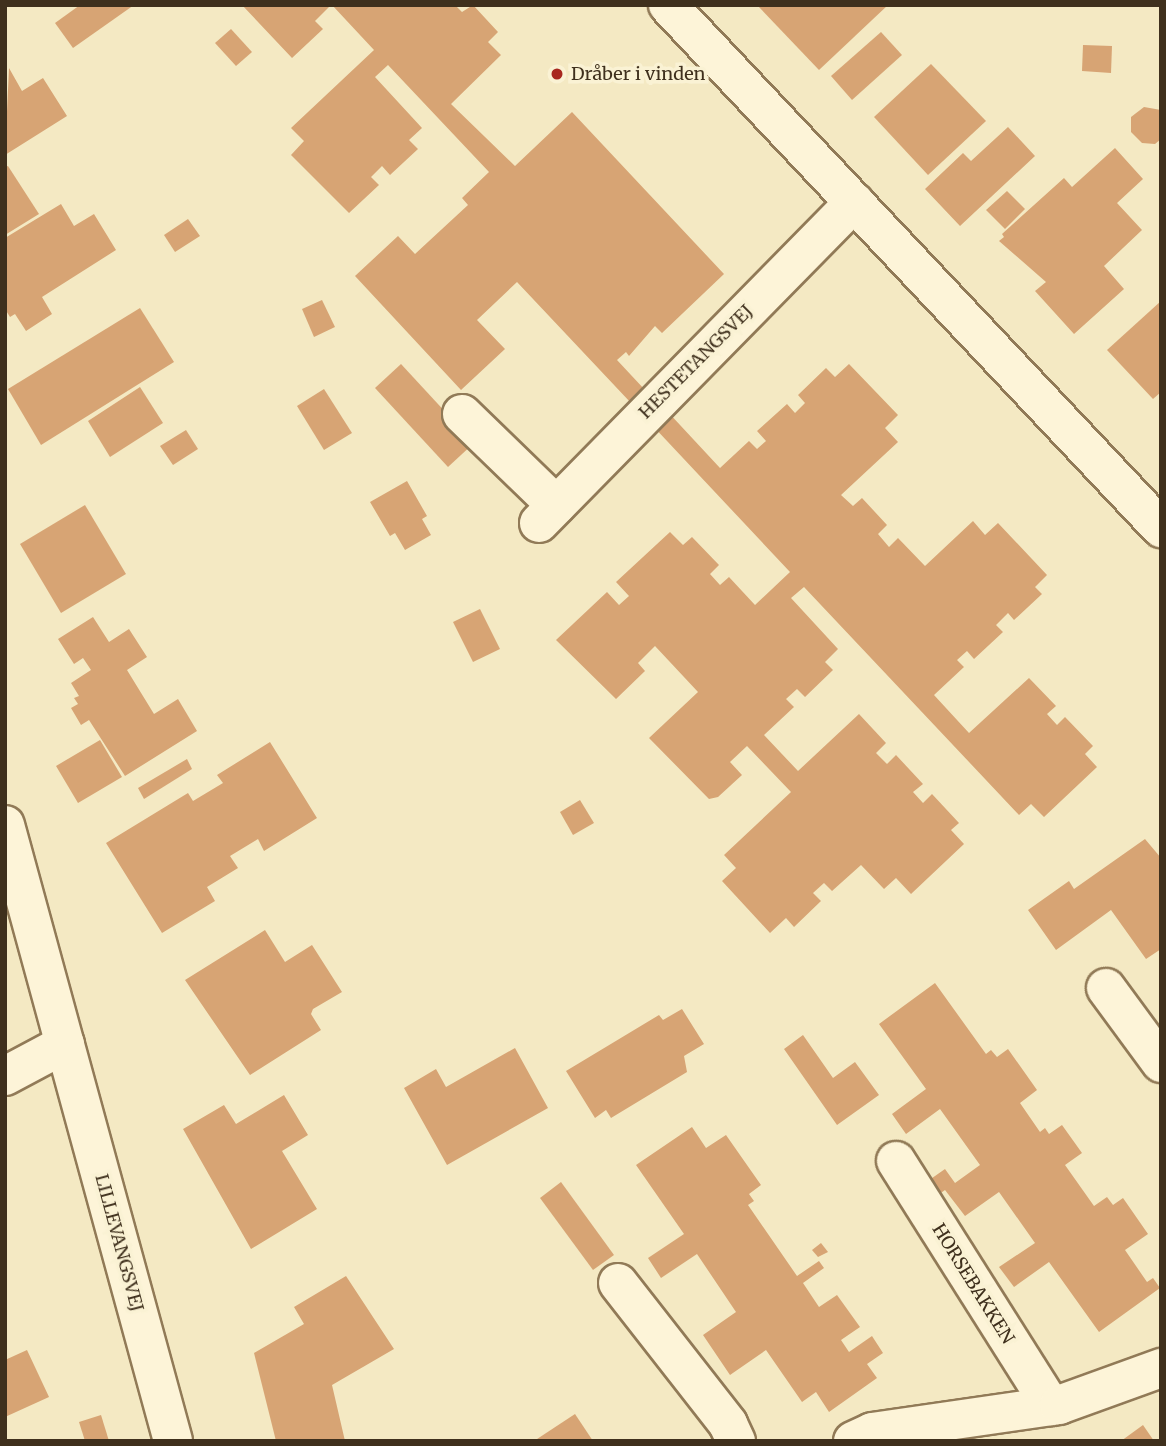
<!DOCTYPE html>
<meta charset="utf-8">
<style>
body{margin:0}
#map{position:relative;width:1166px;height:1446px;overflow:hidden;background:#f4e9c3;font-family:Merriweather,serif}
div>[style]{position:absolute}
.building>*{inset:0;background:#d7a474}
.roads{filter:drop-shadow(2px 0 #917a57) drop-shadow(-2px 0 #917a57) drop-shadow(0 2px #917a57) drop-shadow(0 -2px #917a57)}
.minor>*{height:38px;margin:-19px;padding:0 19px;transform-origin:19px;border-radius:19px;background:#fdf4d8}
.dots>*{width:19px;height:19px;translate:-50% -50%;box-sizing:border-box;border:4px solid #faf2d4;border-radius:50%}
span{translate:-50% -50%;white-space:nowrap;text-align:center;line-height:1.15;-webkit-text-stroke:7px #faf2d4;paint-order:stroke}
.poi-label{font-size:18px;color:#3f301d}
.left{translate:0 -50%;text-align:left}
.street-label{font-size:18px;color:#3f301d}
.frame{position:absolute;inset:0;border:7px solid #3f301d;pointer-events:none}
</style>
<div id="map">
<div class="building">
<div style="clip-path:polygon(80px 5px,134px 5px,73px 48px,55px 23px)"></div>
<div style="clip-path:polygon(242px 5px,331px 5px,315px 21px,323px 29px,292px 58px)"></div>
<div style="clip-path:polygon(332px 5px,455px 5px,462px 12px,473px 5px,498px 32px,488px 42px,501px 55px,451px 104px,515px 166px,572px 112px,724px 274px,662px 333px,655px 326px,629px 356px,626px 352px,617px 360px,645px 390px,631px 403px,517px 282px,477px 320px,505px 349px,461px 390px,355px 276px,398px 236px,415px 254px,468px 205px,462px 198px,489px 172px,388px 65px,375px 77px,422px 128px,409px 140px,418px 149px,390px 175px,382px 166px,371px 177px,379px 185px,349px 213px,291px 155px,304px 141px,291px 128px,374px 50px)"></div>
<div style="clip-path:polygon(757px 5px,888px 5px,819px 70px)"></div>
<div style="clip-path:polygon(231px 29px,252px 52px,236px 66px,215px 43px)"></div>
<div style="clip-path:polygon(881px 32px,902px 55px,852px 100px,831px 76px)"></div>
<div style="clip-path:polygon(1083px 45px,1112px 46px,1111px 73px,1082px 71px)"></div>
<div style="clip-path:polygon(931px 64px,986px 121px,928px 175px,874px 117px)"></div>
<div style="clip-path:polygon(9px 68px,22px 91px,43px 78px,67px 116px,5px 155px)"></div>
<div style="clip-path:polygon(1144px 107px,1161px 110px,1161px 139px,1155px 144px,1142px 143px,1131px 132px,1131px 117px)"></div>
<div style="clip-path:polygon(1008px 127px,1035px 156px,960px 226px,925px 189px,963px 153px,971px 161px)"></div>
<div style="clip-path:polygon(1115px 148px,1143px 179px,1117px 203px,1142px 230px,1104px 266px,1124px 289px,1074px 334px,1035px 291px,1046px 282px,999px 241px,1004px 237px,1002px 234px,1064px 178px,1072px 187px)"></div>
<div style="clip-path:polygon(8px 166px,39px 214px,5px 235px,5px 167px)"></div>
<div style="clip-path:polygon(1007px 191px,1025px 209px,1005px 229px,986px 210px)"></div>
<div style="clip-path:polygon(61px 204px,74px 226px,94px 214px,116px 250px,42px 297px,52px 314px,26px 331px,15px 314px,10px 317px,5px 309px,5px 238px)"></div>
<div style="clip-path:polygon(188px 219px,200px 236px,175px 252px,164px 235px)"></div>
<div style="clip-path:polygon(322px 300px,335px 327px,314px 337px,302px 309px)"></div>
<div style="clip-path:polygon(1161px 301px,1161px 392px,1153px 399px,1107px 350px)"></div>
<div style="clip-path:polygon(140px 308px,174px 362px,41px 445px,8px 389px)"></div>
<div style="clip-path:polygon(401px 364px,474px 443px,448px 467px,375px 388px)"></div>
<div style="clip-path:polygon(849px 364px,898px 415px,885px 428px,898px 442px,841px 495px,853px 506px,862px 498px,887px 525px,878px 534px,889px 547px,898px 538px,925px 566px,973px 521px,985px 535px,998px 523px,1047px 575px,1035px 587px,1042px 594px,1014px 620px,1008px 613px,996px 625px,1003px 632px,974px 659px,967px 651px,957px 660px,964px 667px,934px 695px,969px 733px,1029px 678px,1056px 706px,1047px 714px,1057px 725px,1065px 717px,1093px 746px,1085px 754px,1097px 767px,1044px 817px,1031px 804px,1019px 815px,804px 587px,791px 598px,838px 649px,825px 662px,833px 670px,805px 697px,797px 689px,786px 699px,794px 707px,764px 735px,798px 771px,859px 714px,886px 743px,876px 753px,887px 764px,896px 755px,923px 784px,913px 792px,923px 803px,932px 794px,959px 823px,951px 830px,964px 844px,911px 894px,896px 878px,884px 889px,861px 865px,832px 891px,824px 883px,813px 893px,821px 901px,794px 927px,786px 918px,770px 933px,722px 881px,736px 868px,724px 855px,791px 792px,747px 746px,730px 762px,742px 775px,718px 797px,709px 799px,649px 738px,698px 692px,655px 646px,638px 663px,645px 671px,616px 699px,556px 640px,607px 592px,619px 605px,629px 596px,616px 582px,670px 532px,683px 545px,692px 537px,719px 565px,710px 574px,720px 585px,729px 577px,755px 605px,790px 572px,652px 425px,667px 411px,720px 468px,749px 441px,757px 449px,766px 441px,757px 431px,787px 404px,795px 413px,805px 403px,798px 395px,826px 368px,835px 377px)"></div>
<div style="clip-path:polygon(140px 387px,163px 423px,110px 457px,88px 421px)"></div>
<div style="clip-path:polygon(324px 389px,352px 433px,324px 450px,297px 406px)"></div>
<div style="clip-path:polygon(186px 430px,198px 449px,173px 465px,160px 446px)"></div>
<div style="clip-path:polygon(407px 481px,427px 516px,422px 519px,431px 535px,405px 550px,395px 533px,390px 536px,370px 502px)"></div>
<div style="clip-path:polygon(85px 505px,126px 574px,61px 613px,20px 544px)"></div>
<div style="clip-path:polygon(480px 609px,500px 649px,473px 662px,453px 622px)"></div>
<div style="clip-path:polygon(93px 617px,109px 642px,129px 629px,147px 657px,127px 670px,154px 714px,178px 699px,197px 731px,125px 776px,89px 720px,81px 725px,71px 708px,78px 704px,74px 698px,79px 696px,71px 683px,91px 670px,83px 658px,74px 664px,58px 639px)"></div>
<div style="clip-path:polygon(100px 740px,122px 777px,78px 803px,56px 766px)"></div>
<div style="clip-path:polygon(270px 742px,317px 818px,264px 851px,258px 839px,230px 856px,238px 868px,207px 887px,215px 901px,162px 933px,106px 843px,188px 793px,193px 801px,223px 783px,217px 775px)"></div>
<div style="clip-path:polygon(187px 759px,192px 769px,144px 799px,138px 788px)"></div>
<div style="clip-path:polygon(580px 800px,594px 823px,573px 835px,560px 812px)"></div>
<div style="clip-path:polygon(1145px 839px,1161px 858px,1161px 949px,1146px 959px,1111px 910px,1056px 950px,1028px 910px,1069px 881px,1074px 889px)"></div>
<div style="clip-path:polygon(265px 930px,285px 962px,312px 945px,342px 992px,313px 1009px,311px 1014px,321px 1030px,250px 1075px,185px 980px)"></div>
<div style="clip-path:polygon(935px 983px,986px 1054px,991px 1050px,997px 1057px,1008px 1049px,1037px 1090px,1020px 1103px,1040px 1132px,1045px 1128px,1049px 1134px,1062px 1125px,1082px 1153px,1065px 1165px,1094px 1206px,1107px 1197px,1113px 1205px,1123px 1198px,1148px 1234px,1125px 1250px,1147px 1282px,1153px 1278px,1160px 1288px,1099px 1332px,1049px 1262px,1014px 1287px,999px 1267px,1035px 1243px,999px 1192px,965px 1216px,945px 1190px,935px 1197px,925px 1183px,945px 1169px,955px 1183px,980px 1165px,940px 1109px,906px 1134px,892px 1114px,926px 1089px,879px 1024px)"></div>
<div style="clip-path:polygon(682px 1009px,704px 1044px,684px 1056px,687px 1072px,611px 1118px,606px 1110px,595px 1118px,566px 1071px,659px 1015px,663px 1020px)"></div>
<div style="clip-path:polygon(803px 1035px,833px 1078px,855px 1062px,879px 1095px,837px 1125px,784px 1049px)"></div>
<div style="clip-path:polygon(515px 1048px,548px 1108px,447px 1165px,404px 1088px,436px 1069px,446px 1087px)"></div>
<div style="clip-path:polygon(284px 1095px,308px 1135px,282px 1151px,317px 1209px,251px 1249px,183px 1129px,224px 1105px,236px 1124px)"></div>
<div style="clip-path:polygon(692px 1127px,706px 1148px,726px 1135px,761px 1185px,749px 1194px,754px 1201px,748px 1205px,797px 1276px,819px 1261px,824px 1268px,803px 1283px,819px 1307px,837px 1295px,860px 1327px,841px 1340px,849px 1352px,872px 1336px,883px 1353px,867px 1364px,877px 1378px,829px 1412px,816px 1392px,802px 1402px,766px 1350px,730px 1375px,703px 1335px,736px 1312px,697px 1254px,661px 1278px,648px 1258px,684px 1234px,636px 1165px)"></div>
<div style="clip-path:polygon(561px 1182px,614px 1255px,593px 1270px,540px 1198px)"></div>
<div style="clip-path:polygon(821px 1243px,828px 1252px,818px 1257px,812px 1250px)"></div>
<div style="clip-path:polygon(346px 1276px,394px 1349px,332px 1385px,345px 1441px,276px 1441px,254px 1353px,304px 1324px,294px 1307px)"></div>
<div style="clip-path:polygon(27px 1350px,49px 1397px,5px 1417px,5px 1360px)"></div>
<div style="clip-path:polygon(575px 1414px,593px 1441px,534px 1441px)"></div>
<div style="clip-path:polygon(101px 1415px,109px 1441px,85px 1441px,79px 1422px)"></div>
<div style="clip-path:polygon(1143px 1425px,1154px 1441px,1121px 1441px)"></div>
</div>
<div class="roads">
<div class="minor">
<div style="left:668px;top:5px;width:719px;rotate:46.69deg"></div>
<div style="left:462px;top:414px;width:131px;rotate:44.1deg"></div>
<div style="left:539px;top:523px;width:450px;rotate:-45.5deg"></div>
<div style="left:5px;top:825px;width:638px;rotate:74.74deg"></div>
<div style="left:1106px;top:988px;width:93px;rotate:53.7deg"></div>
<div style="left:5px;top:1076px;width:68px;rotate:-28.1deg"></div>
<div style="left:896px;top:1161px;width:290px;rotate:57.7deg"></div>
<div style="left:618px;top:1283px;width:179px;rotate:52deg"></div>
<div style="left:728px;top:1424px;width:19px;rotate:65deg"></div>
<div style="left:853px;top:1441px;width:21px;rotate:-25deg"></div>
<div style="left:872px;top:1432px;width:189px;rotate:-8.2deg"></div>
<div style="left:1059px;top:1405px;width:109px;rotate:-19.9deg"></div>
</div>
</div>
<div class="dots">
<div style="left:557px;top:74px;background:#a8271e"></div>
</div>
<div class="poi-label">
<span class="left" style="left:571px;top:74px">Dråber i vinden</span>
</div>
<div class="street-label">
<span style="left:696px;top:362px;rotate:-45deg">HESTETANGSVEJ</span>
<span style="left:119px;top:1243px;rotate:75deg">LILLEVANGSVEJ</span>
<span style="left:973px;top:1284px;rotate:58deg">HORSEBAKKEN</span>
</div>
<div class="frame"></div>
</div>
